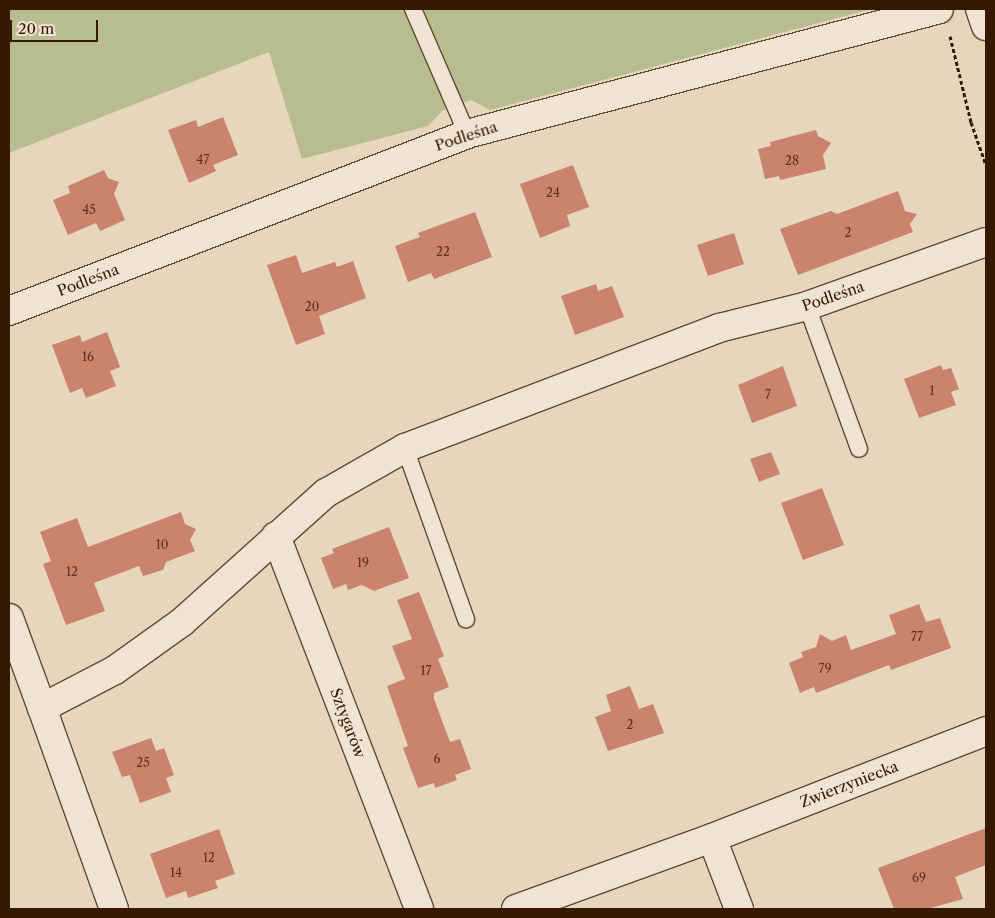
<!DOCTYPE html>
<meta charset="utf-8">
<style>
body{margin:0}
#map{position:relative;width:995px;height:918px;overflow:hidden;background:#e6d6bd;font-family:"Libre Caslon Text",serif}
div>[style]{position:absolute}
.green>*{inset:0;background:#b8bd8f}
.building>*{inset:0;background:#cb836d}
.path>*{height:3px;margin-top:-1.5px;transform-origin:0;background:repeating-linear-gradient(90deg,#371901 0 4px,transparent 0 6.5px)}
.roads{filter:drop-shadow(1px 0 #634830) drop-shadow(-1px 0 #634830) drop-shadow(0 1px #634830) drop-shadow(0 -1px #634830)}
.lane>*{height:16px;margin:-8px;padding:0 8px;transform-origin:8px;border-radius:8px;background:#efe4d4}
.street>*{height:28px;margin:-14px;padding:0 14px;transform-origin:14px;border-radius:14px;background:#efe4d4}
span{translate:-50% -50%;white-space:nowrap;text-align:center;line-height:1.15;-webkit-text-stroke:4px #efe4d4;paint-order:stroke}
.number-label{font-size:12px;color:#5c341c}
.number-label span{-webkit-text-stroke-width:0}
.street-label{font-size:15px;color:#371901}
.frame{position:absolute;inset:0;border:10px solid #371901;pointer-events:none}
.scale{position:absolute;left:10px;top:20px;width:88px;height:22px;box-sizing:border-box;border:2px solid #371901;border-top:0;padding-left:6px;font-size:15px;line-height:18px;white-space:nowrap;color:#371901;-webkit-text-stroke:4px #efe4d4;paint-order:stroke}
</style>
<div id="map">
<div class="green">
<div style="clip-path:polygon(9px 9px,872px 9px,490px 110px,471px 100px,442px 111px,428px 126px,302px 159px,269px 52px,9px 153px)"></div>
</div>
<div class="building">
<div style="clip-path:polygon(223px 117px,238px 155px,213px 165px,216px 171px,189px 183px,168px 130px,196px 120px,198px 127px)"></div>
<div style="clip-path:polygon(816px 130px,818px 136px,831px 143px,823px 155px,826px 169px,780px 180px,779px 176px,765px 179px,758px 149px,771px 146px,770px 142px)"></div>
<div style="clip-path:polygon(573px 165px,589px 207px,567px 215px,570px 226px,540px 238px,520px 184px)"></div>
<div style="clip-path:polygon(104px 170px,108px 178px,119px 182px,114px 194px,125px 220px,100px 231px,96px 223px,68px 235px,53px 200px,70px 193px,68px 186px)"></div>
<div style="clip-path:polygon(898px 191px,905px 211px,917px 214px,910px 224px,913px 232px,798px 275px,780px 229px,831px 211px,837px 214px)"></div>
<div style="clip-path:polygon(475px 212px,492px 257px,434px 279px,431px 273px,408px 282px,395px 246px,420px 237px,418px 233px)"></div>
<div style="clip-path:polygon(734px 233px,744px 264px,708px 276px,697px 245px)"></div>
<div style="clip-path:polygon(296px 255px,302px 273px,335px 262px,337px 267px,353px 261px,366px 298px,319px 316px,325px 334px,296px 345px,267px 265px)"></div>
<div style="clip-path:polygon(596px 284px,598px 291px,612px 286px,624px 317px,575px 335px,561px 296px)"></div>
<div style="clip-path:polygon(107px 332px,120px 367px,110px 371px,116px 386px,86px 398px,82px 388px,70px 393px,52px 345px,80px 335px,82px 342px)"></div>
<div style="clip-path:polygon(941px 365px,943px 370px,951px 368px,959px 389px,951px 392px,956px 405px,919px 418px,904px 379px)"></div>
<div style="clip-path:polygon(783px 366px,797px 406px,752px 423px,738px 385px)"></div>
<div style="clip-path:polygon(771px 452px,780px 474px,759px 482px,750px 459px)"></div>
<div style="clip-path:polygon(822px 488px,844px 545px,803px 560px,781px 503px)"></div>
<div style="clip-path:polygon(181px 512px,185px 524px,196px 529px,190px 540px,195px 551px,166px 562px,163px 570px,143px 576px,139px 566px,94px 583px,105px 611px,66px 625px,43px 564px,51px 561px,40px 532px,77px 518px,88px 547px)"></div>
<div style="clip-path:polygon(389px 527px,409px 578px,374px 591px,362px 585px,348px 590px,346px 584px,333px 589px,321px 558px,334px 553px,332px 549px)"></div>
<div style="clip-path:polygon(419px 592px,444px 656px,438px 659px,449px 687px,434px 693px,434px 699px,450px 742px,460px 739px,471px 769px,455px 775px,457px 780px,435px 788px,434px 783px,418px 788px,403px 748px,408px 746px,387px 686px,405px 679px,392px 646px,412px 639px,397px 600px)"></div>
<div style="clip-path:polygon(919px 604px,926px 622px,940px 618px,951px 648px,891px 670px,889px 665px,816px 693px,814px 687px,800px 693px,789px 663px,803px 657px,801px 652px,816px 647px,820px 634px,832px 641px,846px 635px,851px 650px,896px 634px,889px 615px)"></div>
<div style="clip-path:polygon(630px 686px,639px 709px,653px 704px,664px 733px,608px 751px,595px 717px,611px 711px,606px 695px)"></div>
<div style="clip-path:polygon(151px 738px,156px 751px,164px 748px,174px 775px,166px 778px,171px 792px,140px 803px,130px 775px,122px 777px,112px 752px)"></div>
<div style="clip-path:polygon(986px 828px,986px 865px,955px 877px,963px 899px,927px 909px,894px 909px,878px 868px)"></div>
<div style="clip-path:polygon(219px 829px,235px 874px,215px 881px,218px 888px,188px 898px,186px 891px,166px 898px,150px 854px)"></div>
</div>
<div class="path">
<div style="left:950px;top:36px;width:89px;rotate:76.3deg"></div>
<div style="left:971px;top:122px;width:46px;rotate:70.8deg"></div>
</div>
<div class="roads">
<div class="lane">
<div style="left:413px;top:9px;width:136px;rotate:66.6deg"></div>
<div style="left:807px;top:306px;width:152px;rotate:70deg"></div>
<div style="left:405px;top:448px;width:182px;rotate:70.4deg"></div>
</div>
<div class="street">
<div style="left:980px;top:9px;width:18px;rotate:71deg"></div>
<div style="left:9px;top:311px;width:491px;rotate:-21.1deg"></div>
<div style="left:467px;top:134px;width:488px;rotate:-14.8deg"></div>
<div style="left:276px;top:536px;width:399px;rotate:69deg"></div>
<div style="left:9px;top:618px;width:96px;rotate:69.9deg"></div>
<div style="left:712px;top:838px;width:76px;rotate:69.2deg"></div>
<div style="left:114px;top:909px;width:214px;rotate:-109.7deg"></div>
<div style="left:42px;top:708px;width:82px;rotate:-27.5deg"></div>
<div style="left:115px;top:670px;width:82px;rotate:-35.6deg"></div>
<div style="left:182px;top:622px;width:193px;rotate:-41.9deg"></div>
<div style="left:326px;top:493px;width:91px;rotate:-29.7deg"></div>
<div style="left:405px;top:448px;width:336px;rotate:-20.9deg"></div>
<div style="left:719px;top:328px;width:91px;rotate:-14deg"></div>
<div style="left:807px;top:306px;width:190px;rotate:-19.7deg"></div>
<div style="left:516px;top:909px;width:208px;rotate:-19.9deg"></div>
<div style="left:712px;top:838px;width:294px;rotate:-21.3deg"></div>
</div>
</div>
<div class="number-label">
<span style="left:203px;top:160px">47</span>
<span style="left:792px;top:161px">28</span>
<span style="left:553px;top:193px">24</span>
<span style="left:89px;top:210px">45</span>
<span style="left:848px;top:233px">2</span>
<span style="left:443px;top:252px">22</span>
<span style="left:312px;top:307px">20</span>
<span style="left:88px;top:357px">16</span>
<span style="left:932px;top:391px">1</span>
<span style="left:768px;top:395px">7</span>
<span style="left:162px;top:545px">10</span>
<span style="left:363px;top:563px">19</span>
<span style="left:72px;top:572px">12</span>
<span style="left:917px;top:637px">77</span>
<span style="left:825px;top:669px">79</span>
<span style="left:426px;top:671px">17</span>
<span style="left:630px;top:725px">2</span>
<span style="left:437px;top:759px">6</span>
<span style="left:143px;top:763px">25</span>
<span style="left:209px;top:858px">12</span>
<span style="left:176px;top:873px">14</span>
<span style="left:919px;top:878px">69</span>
</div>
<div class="street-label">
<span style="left:466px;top:136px;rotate:-18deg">Podleśna</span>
<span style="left:88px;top:280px;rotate:-21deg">Podleśna</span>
<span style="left:833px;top:296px;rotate:-19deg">Podleśna</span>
<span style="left:348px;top:723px;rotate:69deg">Sztygarów</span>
<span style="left:849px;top:784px;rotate:-21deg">Zwierzyniecka</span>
</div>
<div class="frame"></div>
<div class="scale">20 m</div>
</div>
